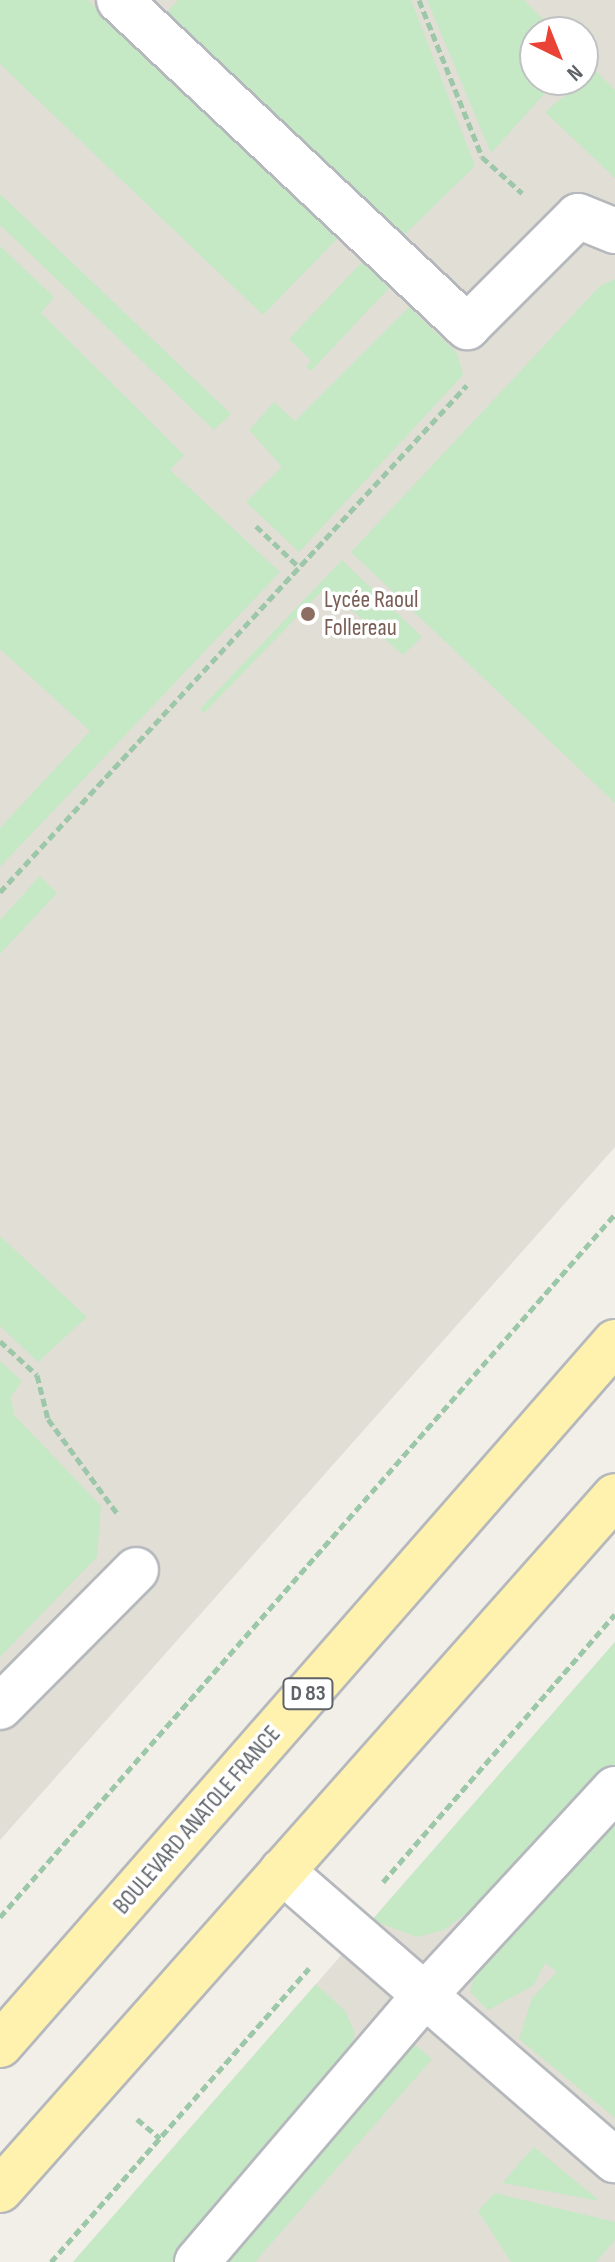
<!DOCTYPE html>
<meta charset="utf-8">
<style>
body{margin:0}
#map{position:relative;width:615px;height:2262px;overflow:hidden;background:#f1efe8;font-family:"Sofia Sans Condensed",sans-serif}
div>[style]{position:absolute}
.education>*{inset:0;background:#e1ded6}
.green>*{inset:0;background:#c5e8c5}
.path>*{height:5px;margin-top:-2.5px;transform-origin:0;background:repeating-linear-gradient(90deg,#9cc7a9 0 8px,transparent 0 12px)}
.roads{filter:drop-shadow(2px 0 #b5b8bc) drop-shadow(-2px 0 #b5b8bc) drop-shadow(0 2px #b5b8bc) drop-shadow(0 -2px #b5b8bc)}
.minor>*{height:44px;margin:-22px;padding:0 22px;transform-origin:22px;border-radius:22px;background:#fff}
.major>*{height:44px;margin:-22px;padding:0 22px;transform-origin:22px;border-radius:22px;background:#fff2af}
.dots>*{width:22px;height:22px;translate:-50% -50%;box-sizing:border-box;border:4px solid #fff;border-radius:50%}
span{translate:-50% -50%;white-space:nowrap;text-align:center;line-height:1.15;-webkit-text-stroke:7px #fff;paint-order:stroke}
.shield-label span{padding:2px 6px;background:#fff;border:2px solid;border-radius:6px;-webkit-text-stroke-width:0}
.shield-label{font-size:22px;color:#5f6368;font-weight:700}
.education-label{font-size:24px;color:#785e54}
.left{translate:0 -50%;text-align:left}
.street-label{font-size:24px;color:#5f6368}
.north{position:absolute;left:519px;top:16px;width:80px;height:80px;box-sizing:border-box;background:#fff;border:2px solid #bfc1c3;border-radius:50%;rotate:137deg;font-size:22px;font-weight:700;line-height:32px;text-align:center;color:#5f6368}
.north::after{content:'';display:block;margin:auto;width:28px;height:36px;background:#ea4335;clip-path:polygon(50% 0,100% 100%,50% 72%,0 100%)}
</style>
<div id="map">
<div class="education">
<div style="clip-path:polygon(evenodd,0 0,615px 0,615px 1147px,0 1840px,0 0,535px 32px,583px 32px,583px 80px,535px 80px,535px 32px)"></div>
<div style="clip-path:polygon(615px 1642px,615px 2262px,73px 2262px,372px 1920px)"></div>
</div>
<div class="green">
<div style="clip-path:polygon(0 0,88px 0,337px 239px,263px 315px,0 64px)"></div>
<div style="clip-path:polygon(178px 0,411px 0,475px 166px,399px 240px,163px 17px)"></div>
<div style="clip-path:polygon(427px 0,524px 0,556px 32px,535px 32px,535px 80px,557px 80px,491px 153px)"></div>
<div style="clip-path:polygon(590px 65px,615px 90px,615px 178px,545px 112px,583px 80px)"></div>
<div style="clip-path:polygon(0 194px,231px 414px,214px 430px,0 225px)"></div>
<div style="clip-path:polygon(0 246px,54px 297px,41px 313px,184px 455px,170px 470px,280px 572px,0 867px,0 828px,90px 731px,0 649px)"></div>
<div style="clip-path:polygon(362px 262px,389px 288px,311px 371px,306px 367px,311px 361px,289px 339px)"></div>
<div style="clip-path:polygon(615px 279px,615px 803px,351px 552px,600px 286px)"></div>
<div style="clip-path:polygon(409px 307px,457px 353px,463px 375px,299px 552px,246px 502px,282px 467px,249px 430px,274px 402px,295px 421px)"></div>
<div style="clip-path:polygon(342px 560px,422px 637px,403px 655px,326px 587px,204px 713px,200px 709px)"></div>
<div style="clip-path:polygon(40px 876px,57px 893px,0 954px,0 920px)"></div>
<div style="clip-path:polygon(0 1236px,87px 1317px,38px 1362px,0 1326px)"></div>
<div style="clip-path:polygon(0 1361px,22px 1381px,11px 1396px,14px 1415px,101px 1506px,97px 1557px,0 1657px)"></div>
<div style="clip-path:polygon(615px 1642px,615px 1768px,492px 1894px,444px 1930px,417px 1937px,372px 1920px)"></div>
<div style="clip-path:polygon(615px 1817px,615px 2118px,519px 2039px,532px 1998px,557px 1972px,545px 1963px,533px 1986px,488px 2010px,470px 1992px,474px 1975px)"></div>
<div style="clip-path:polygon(316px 1984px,345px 2011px,355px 2033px,345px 2066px,172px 2262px,73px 2262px)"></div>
<div style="clip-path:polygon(414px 2044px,432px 2059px,255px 2262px,224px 2262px)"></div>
<div style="clip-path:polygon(534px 2147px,600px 2201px,502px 2183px)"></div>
<div style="clip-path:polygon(495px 2193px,615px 2222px,615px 2240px,596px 2262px,511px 2262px,478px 2211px)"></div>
</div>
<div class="path">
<div style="left:419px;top:0;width:169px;rotate:68.1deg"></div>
<div style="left:482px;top:157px;width:54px;rotate:42deg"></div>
<div style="left:256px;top:526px;width:59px;rotate:43.6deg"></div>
<div style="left:0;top:892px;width:689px;rotate:-47.35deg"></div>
<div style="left:0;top:1341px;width:50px;rotate:42.6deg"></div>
<div style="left:37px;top:1375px;width:45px;rotate:76deg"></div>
<div style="left:48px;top:1419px;width:120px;rotate:53.8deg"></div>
<div style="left:383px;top:1882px;width:354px;rotate:-49.1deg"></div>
<div style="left:0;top:1917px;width:934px;rotate:-48.82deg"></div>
<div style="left:137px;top:2119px;width:30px;rotate:40deg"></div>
<div style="left:51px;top:2262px;width:391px;rotate:-48.7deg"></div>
</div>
<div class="roads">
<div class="minor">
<div style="left:119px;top:0;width:478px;rotate:43.2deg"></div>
<div style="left:467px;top:327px;width:157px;rotate:-45deg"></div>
<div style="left:578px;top:216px;width:40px;rotate:22deg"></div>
<div style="left:0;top:1707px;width:193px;rotate:-45.2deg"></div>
<div style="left:282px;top:1871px;width:441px;rotate:41deg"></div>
<div style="left:197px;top:2262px;width:348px;rotate:-49.5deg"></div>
<div style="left:423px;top:1997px;width:283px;rotate:-47.3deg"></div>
</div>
<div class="major">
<div style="left:0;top:2045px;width:934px;rotate:-48.82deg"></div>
<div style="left:0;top:2190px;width:927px;rotate:-48.45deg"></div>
</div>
</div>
<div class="dots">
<div style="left:308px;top:614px;background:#8d6e63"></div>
</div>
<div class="shield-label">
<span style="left:308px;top:1694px">D 83</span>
</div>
<div class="education-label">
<span class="left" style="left:324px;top:614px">Lycée Raoul<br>Follereau</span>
</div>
<div class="street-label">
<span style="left:197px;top:1820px;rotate:-49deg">BOULEVARD ANATOLE FRANCE</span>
</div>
<div class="north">N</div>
</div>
